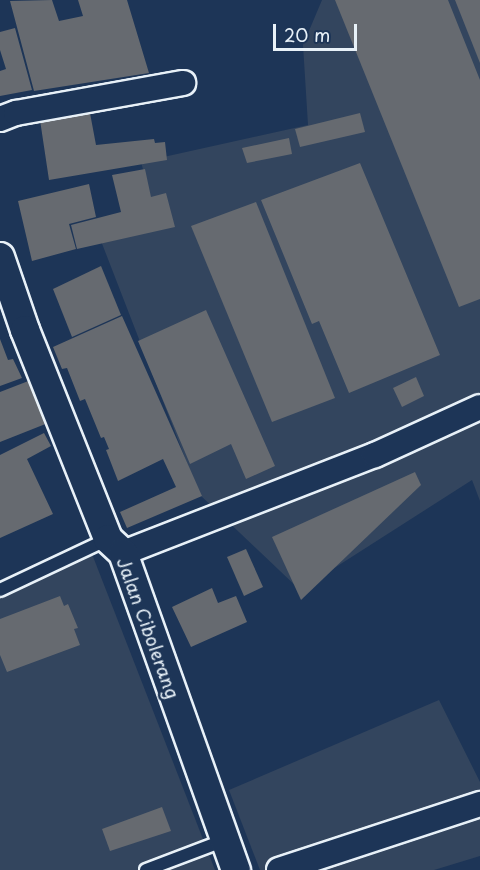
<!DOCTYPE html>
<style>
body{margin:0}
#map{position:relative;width:480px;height:870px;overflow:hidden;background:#1d3557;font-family:"Playpen Sans",sans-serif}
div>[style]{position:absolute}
.built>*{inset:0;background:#33455e}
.building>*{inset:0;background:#666a70}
.roads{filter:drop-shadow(2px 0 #e8f1f8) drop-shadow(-2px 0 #e8f1f8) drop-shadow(0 2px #e8f1f8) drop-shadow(0 -2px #e8f1f8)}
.service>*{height:12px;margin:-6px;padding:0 6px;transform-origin:6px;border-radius:6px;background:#1d3557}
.minor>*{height:24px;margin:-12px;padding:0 12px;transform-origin:12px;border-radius:12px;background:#1d3557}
.tertiary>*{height:28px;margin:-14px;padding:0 14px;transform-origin:14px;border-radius:14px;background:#1d3557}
span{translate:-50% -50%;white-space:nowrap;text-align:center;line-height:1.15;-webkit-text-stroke:5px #1d3557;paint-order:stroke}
.street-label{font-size:18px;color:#e8f1f8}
.scale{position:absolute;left:273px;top:24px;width:84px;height:27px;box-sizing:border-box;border:3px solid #e8f1f8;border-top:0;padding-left:8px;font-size:18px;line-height:21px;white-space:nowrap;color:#e8f1f8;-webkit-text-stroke:4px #1d3557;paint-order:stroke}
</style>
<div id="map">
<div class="built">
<div style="clip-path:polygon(322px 0,480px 0,480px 501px,472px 480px,300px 590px,199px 494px,101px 241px,158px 226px,141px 162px,308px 125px,303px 45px)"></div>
<div style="clip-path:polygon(92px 554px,215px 870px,0 870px,0 591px)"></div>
<div style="clip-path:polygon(439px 700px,480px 782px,480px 856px,434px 870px,260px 870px,229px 790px)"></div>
</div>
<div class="building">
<div style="clip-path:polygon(52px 0,59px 21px,83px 16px,78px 0,127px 0,149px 73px,34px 91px,10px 1px)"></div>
<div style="clip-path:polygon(335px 0,448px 0,480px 80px,480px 299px,459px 307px)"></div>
<div style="clip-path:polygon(455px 0,480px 0,480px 63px)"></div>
<div style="clip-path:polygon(15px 28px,32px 90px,0 96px,0 71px,6px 69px,0 50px,0 32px)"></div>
<div style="clip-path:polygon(90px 113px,96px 145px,154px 139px,155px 143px,165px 142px,167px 160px,49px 180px,40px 120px)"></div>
<div style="clip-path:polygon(360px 113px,365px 132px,300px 147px,295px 129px)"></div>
<div style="clip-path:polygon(289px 138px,292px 154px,247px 163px,242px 148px)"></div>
<div style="clip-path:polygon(360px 163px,440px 355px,349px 393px,319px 321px,312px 324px,261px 200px)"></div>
<div style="clip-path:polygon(145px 169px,151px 197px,166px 193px,175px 227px,77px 249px,71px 225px,121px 212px,112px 175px)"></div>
<div style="clip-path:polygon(89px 184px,96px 217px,69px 224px,76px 249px,32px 261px,18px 201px)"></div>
<div style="clip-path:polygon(256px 202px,335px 398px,272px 422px,191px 226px)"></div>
<div style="clip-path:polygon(101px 266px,121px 315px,72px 337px,53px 289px)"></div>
<div style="clip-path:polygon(206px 310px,275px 466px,246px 479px,231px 444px,190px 464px,138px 341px)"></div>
<div style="clip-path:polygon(122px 316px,202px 496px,127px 528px,120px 512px,176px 487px,163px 459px,118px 481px,106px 450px,109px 449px,104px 437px,101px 438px,85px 399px,80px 401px,67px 368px,62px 369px,53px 347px)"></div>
<div style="clip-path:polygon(0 339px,8px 360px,13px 359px,22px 378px,0 386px)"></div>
<div style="clip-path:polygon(416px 377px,424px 396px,402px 407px,393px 388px)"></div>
<div style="clip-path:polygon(31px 380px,48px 423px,0 442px,0 392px)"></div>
<div style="clip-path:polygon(44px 433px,51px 446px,27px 459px,53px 514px,0 538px,0 455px)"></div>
<div style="clip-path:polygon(415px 472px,421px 485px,301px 600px,272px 537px)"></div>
<div style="clip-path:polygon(246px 549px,263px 587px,244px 596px,227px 557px)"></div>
<div style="clip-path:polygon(212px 588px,218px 603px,236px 596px,247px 622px,191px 647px,172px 607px)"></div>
<div style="clip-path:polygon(60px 596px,64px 606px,68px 604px,78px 628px,74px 629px,80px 645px,7px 672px,0 655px,0 619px)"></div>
<div style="clip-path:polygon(162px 807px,171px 831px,110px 851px,102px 829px)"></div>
</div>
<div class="roads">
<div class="service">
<div style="left:0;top:590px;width:119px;rotate:-25.3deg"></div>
<div style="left:146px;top:870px;width:85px;rotate:-20.8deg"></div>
</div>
<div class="minor">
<div style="left:0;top:119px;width:17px;rotate:-21deg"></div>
<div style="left:16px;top:113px;width:170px;rotate:-10.2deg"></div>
<div style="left:123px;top:553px;width:270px;rotate:-21.3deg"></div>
<div style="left:375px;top:455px;width:115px;rotate:-24.6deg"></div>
<div style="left:279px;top:870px;width:212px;rotate:-18.2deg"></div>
</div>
<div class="tertiary">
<div style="left:0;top:257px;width:77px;rotate:71.1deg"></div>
<div style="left:25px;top:330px;width:225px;rotate:68.3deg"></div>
<div style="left:108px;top:539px;width:21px;rotate:43deg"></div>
<div style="left:123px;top:553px;width:337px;rotate:70.4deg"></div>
</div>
</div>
<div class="street-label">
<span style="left:148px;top:628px;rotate:70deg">Jalan Cibolerang</span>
</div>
<div class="scale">20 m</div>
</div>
